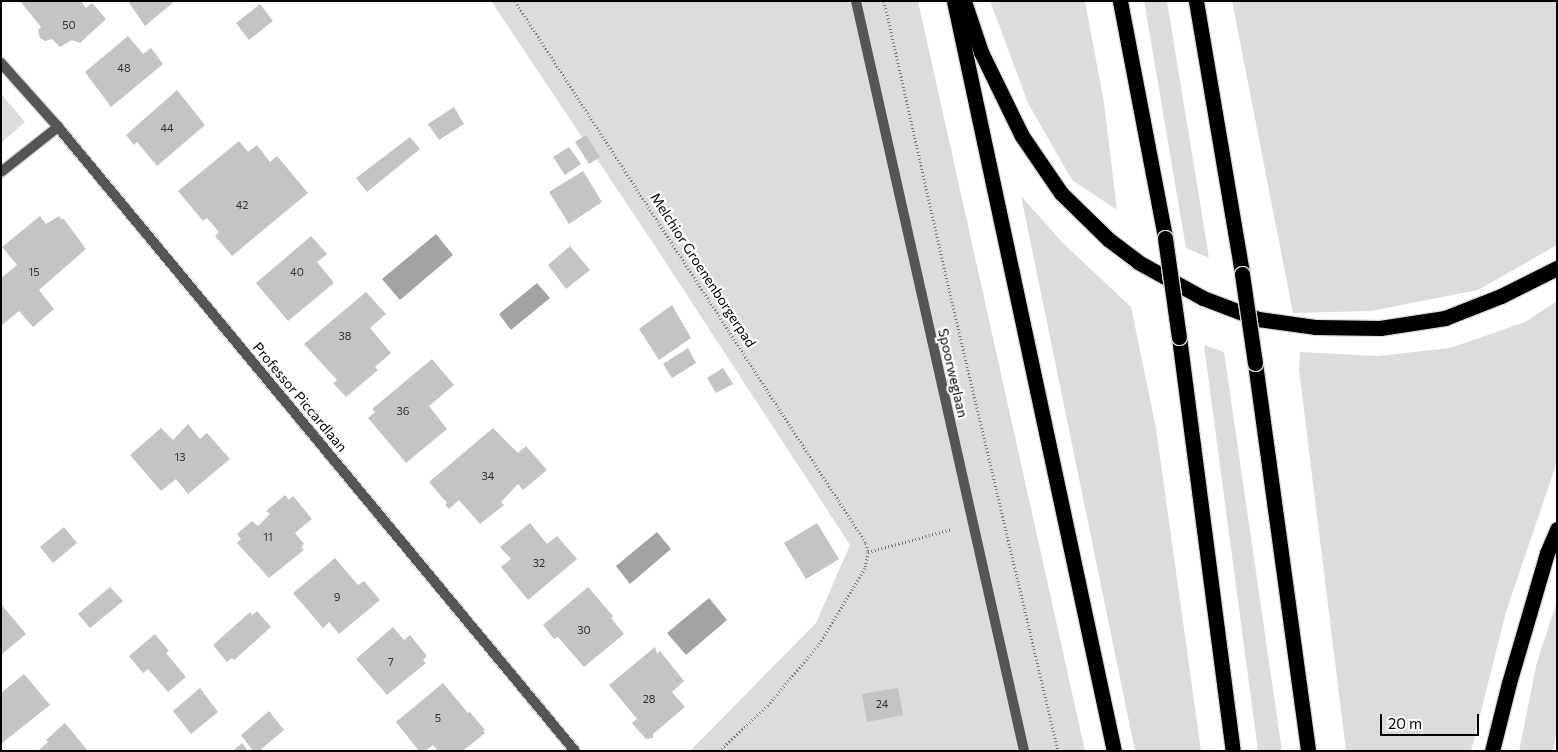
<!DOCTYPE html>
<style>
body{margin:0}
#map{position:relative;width:1558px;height:752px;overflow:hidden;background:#fff;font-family:Commissioner,sans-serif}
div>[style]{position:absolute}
.green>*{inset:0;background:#dcdcdc}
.water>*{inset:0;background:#a3a3a3}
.building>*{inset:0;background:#c4c4c4}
.path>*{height:3px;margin-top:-1.5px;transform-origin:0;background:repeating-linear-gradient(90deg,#777 0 1px,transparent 0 3.5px)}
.roads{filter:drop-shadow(1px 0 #dbdbdb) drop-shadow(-1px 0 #dbdbdb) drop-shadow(0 1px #dbdbdb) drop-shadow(0 -1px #dbdbdb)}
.street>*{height:10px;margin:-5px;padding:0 5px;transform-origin:5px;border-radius:5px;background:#555}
.highway>*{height:15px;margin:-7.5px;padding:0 7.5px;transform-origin:7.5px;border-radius:7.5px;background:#000}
.bridges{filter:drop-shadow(1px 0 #dbdbdb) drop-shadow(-1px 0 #dbdbdb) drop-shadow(0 1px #dbdbdb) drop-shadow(0 -1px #dbdbdb)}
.highway-bridge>*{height:15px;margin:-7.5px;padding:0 7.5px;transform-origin:7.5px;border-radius:7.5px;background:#000}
span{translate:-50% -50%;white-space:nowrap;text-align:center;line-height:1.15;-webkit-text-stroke:4.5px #fff;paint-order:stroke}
.number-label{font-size:11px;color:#313131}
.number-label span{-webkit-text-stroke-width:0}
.street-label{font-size:14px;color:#000}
.frame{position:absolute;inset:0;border:2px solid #000;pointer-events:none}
.scale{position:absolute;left:1380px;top:714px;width:99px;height:22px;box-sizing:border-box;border:2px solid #000;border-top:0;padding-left:6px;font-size:15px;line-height:18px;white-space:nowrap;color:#000;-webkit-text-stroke:4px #fff;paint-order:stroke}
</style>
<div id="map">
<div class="green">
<div style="clip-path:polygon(491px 1px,918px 1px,1085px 751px,690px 751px,816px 623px,850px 545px,653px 243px)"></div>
<div style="clip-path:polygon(990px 1px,1085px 1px,1104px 103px,1117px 210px,1072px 180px,1028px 103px)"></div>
<div style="clip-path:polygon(1144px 1px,1167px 1px,1209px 258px,1186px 248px)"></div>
<div style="clip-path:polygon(1232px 1px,1557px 1px,1557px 245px,1478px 290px,1371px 311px,1293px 313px)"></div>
<div style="clip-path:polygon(1px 94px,25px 122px,1px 143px)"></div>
<div style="clip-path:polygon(1021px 196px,1064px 244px,1131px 307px,1156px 428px,1201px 751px,1135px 751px)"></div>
<div style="clip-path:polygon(1557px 301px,1557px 462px,1506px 612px,1471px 751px,1346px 751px,1299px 370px,1300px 352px,1378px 356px,1450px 348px,1525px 322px)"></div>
<div style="clip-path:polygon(1204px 345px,1224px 352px,1282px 751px,1258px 751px)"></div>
<div style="clip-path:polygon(1557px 601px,1557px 732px,1553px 751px,1519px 751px,1537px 662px)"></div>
</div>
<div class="water">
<div style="clip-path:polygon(436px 234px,453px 255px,400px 300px,382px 279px)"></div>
<div style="clip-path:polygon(537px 283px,550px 298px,511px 330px,499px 314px)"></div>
<div style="clip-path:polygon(657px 532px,671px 549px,630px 584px,616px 566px)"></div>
<div style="clip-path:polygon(709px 598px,727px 620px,686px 655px,667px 633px)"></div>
</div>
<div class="building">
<div style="clip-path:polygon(20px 1px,81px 1px,86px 8px,92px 3px,106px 19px,80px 43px,72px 40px,60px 47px,52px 39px,45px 41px,40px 38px,38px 30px,41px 27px)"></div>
<div style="clip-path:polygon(128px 1px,175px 1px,145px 26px)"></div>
<div style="clip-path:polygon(260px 4px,273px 21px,249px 40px,236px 23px)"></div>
<div style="clip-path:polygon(128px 36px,143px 54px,151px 48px,163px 64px,111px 107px,85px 72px)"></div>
<div style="clip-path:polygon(177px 90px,205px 125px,157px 166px,137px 142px,134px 145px,126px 135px)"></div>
<div style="clip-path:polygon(454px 107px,464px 124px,439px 140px,428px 124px)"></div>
<div style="clip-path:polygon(586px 135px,600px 157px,589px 164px,575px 142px)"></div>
<div style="clip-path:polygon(410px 137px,420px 149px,367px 192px,356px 178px)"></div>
<div style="clip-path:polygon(239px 141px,248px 152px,257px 145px,270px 162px,277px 156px,308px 193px,232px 256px,215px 236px,219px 232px,207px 218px,203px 221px,178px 191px)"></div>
<div style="clip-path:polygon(569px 147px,581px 164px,565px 175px,553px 157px)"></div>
<div style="clip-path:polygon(583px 171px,602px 202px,569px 224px,549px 192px)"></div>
<div style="clip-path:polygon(40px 216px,46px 224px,59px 216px,62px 220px,63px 218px,86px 249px,39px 290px,54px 309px,33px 327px,19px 311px,1px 326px,1px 278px,17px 265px,2px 247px)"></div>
<div style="clip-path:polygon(311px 236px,327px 254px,317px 262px,334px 283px,288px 321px,256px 283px)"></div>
<div style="clip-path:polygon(570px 246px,590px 270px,566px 289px,548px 265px)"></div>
<div style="clip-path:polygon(366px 292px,386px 314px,370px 328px,391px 353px,375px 367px,378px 370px,346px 397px,333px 383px,337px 380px,304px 344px)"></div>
<div style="clip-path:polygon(672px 305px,691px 338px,659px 360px,639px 329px)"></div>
<div style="clip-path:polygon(688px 348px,696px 363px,672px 378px,663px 364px)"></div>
<div style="clip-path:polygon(432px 359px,454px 385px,429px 406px,447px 429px,406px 463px,368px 418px,375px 412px,372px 409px)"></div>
<div style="clip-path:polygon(723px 368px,733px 384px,716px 393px,707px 378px)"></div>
<div style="clip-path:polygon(188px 424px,200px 439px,207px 433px,230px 459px,188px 494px,176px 479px,161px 491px,130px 455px,161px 428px,173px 440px)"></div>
<div style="clip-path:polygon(493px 428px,518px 453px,526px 446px,547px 470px,523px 490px,518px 484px,501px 502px,504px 505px,480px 524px,459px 500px,449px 509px,445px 505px,447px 503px,429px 482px)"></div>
<div style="clip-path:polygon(285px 495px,289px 500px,293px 496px,312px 519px,295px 533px,304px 544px,301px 547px,304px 550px,269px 578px,237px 543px,241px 539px,237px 534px,252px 521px,258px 526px,270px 514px,266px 511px)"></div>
<div style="clip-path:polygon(530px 523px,547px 544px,557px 536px,577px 559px,528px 600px,501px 567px,511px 559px,500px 547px)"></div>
<div style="clip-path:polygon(817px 523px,839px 559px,806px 579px,784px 543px)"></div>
<div style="clip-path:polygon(64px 527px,77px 543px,53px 563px,40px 547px)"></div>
<div style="clip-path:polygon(335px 558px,358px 585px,364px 581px,380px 600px,339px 634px,329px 622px,323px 628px,293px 593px)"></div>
<div style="clip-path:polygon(110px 587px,123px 601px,90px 628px,78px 614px)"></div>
<div style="clip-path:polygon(588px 587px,613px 616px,611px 618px,624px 634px,584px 667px,558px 637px,554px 639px,543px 625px)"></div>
<div style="clip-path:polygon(1px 604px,26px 634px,1px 655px)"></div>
<div style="clip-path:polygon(257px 611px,271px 627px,234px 660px,232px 658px,227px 662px,213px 645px,250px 612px,252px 615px)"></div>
<div style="clip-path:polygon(393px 627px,404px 640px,410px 635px,427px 656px,423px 660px,426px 663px,387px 695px,356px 659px)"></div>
<div style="clip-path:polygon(155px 634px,169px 651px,166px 653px,186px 677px,168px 692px,148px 669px,143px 673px,129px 656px)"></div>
<div style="clip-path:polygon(655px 647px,657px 654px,660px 651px,684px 681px,672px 692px,685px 707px,653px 734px,653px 738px,646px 739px,632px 723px,637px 719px,609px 685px)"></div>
<div style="clip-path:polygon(24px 674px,50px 705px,2px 743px,1px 693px)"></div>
<div style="clip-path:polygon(443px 683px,468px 713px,470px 712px,485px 730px,483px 731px,485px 733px,463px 751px,438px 751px,433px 745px,425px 751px,419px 751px,396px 722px)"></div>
<div style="clip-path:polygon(200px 688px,218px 712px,191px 734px,173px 711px)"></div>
<div style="clip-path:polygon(898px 688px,903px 715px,867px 722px,862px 694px)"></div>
<div style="clip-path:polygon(269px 711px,284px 730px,259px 751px,253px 751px,241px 735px)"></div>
<div style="clip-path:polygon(65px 723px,88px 751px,38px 751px,48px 742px,46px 740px)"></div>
<div style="clip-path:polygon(242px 743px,248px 751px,233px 751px)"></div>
</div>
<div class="path">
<div style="left:515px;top:1px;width:646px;rotate:57.07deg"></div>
<div style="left:866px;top:543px;width:9px;rotate:77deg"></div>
<div style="left:868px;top:552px;width:16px;rotate:101deg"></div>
<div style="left:865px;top:568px;width:87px;rotate:121deg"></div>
<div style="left:820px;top:643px;width:81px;rotate:130deg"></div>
<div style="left:768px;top:705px;width:67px;rotate:136.8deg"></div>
<div style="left:884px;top:1px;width:304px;rotate:77.3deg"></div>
<div style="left:951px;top:298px;width:465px;rotate:76.7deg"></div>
<div style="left:868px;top:552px;width:87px;rotate:-15.3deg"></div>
</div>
<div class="roads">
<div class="street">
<div style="left:856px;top:1px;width:769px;rotate:77.37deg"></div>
<div style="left:1px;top:63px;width:86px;rotate:48.3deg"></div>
<div style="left:58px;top:127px;width:810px;rotate:50.36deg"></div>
<div style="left:1px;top:172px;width:73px;rotate:-38.3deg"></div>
</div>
<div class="highway">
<div style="left:954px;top:1px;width:767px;rotate:77.96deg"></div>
<div style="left:964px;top:1px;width:54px;rotate:71.6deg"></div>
<div style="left:981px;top:52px;width:93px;rotate:64deg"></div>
<div style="left:1022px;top:136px;width:69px;rotate:55.6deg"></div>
<div style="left:1061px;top:193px;width:66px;rotate:44.4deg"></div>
<div style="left:1108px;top:239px;width:38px;rotate:37deg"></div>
<div style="left:1138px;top:262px;width:74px;rotate:29deg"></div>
<div style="left:1203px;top:298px;width:59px;rotate:20.9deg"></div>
<div style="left:1258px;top:319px;width:59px;rotate:7.9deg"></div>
<div style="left:1316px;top:327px;width:64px;rotate:0.9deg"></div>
<div style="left:1380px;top:328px;width:66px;rotate:-8.7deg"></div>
<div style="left:1445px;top:318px;width:60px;rotate:-21.4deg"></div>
<div style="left:1501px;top:296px;width:63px;rotate:-26.6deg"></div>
<div style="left:1120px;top:1px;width:241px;rotate:79.2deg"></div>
<div style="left:1196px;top:1px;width:277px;rotate:80.4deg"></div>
<div style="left:1179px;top:337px;width:418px;rotate:82.6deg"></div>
<div style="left:1255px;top:363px;width:392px;rotate:82.2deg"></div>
<div style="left:1492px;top:751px;width:70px;rotate:-76deg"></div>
<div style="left:1509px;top:683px;width:135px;rotate:-73.7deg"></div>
<div style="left:1547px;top:553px;width:26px;rotate:-67deg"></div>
</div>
</div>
<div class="bridges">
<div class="highway-bridge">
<div style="left:1165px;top:238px;width:100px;rotate:82deg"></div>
<div style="left:1242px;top:274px;width:90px;rotate:81.7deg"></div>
</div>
</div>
<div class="number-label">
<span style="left:69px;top:25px">50</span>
<span style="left:124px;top:68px">48</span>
<span style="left:167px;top:128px">44</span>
<span style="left:242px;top:205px">42</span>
<span style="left:34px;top:272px">15</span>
<span style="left:297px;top:272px">40</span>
<span style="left:345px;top:336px">38</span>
<span style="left:403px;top:411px">36</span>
<span style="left:180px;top:457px">13</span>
<span style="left:488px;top:476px">34</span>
<span style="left:268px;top:537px">11</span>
<span style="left:539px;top:563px">32</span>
<span style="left:337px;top:597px">9</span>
<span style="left:584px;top:630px">30</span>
<span style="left:391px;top:662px">7</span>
<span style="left:649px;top:699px">28</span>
<span style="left:882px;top:704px">24</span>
<span style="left:438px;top:718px">5</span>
</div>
<div class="street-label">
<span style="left:703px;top:270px;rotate:57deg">Melchior Groenenborgerpad</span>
<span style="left:953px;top:373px;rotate:77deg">Spoorweglaan</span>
<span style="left:300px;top:397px;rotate:50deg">Professor Piccardlaan</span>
</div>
<div class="frame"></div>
<div class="scale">20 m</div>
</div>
